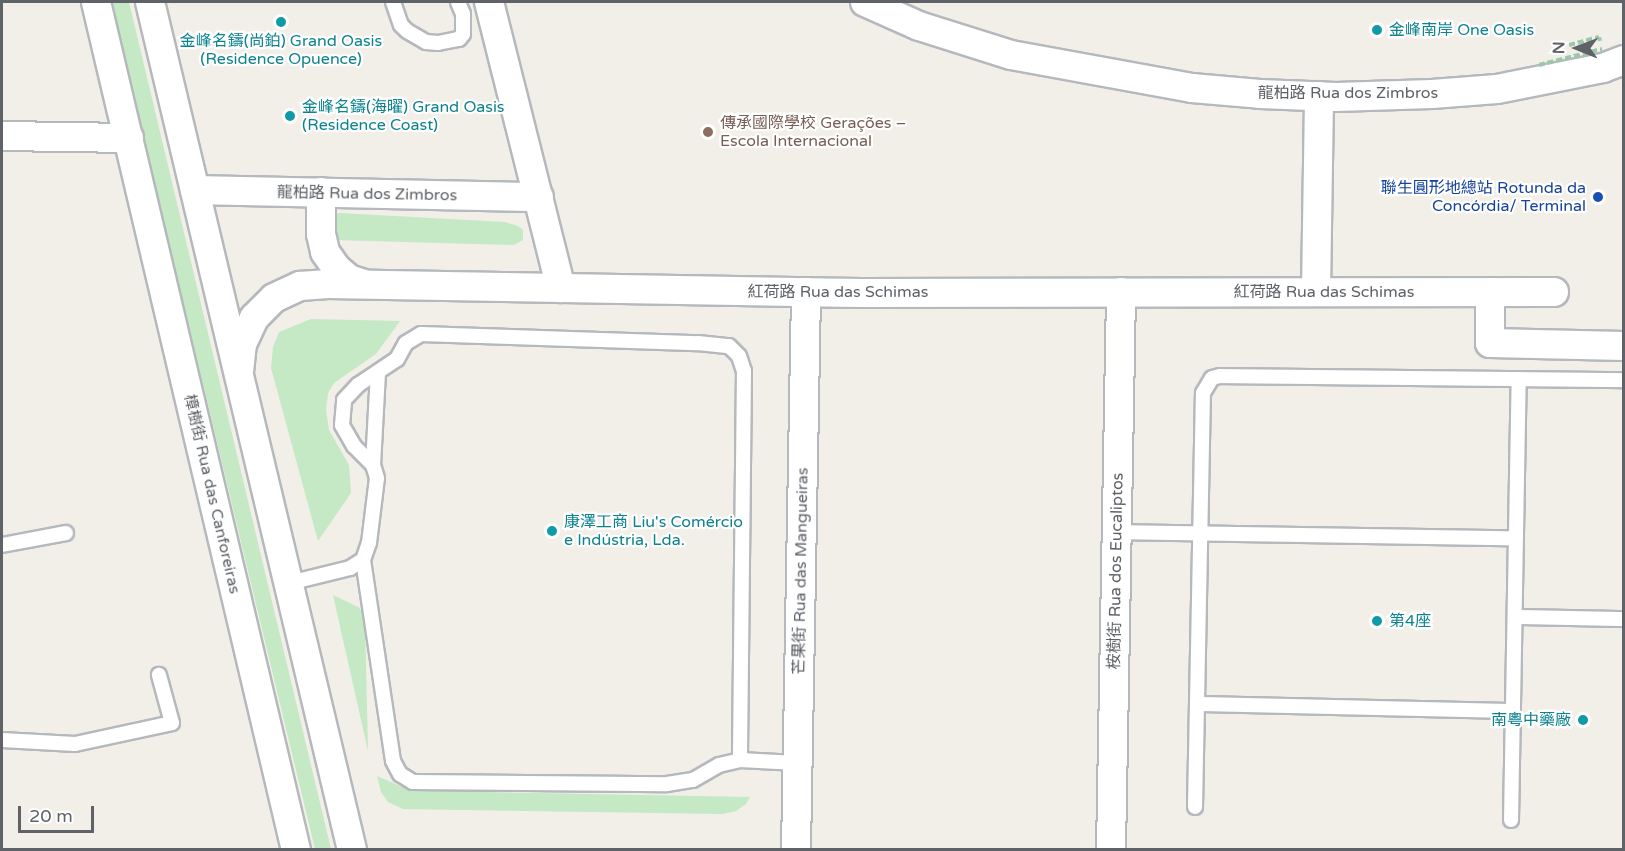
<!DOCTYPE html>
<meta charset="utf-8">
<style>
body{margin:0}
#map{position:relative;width:1625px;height:851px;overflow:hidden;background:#f1efe8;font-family:"Varela Round","Noto Sans SC",sans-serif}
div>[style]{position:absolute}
.green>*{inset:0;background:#c5e8c5}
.path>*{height:4px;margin-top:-2px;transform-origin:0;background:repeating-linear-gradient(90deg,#9cc7a9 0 6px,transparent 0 9px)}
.roads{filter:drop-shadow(2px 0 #b5b8bc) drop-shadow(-2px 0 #b5b8bc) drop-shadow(0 2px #b5b8bc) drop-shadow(0 -2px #b5b8bc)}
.lane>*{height:14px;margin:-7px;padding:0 7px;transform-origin:7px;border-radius:7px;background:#fff}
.street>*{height:28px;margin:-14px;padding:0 14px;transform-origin:14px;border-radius:14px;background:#fff}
.path-bridge>*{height:4px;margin-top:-2px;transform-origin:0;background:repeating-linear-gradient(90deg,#9cc7a9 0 6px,transparent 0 9px)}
.dots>*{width:16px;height:16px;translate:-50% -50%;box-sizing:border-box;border:3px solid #fff;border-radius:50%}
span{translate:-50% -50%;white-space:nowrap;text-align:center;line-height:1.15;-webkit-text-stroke:4.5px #fff;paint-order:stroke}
.culture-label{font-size:16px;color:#0d838f}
.left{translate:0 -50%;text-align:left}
.right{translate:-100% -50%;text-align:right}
.street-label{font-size:16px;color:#5f6368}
.education-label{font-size:16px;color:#785e54}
.transit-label{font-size:16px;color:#164399}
.frame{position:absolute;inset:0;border:3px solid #5f6368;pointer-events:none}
.north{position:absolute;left:1547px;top:18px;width:60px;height:60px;-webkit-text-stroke:4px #fff;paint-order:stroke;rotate:271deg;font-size:16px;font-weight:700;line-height:24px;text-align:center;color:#5f6368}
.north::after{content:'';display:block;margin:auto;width:21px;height:27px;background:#5f6368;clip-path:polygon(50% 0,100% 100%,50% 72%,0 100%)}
.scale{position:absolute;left:18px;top:806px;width:76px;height:27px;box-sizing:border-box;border:3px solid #5f6368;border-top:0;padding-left:8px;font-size:18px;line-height:21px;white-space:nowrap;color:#5f6368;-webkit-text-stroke:4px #fff;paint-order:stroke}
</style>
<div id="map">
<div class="green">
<div style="clip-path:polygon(111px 2px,129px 2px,331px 849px,315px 849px)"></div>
<div style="clip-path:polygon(339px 213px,505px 222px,518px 226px,523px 230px,523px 240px,514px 245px,335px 240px,329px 218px)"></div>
<div style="clip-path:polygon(311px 319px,400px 321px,376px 354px,334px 383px,328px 393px,326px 410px,329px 430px,349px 465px,351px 493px,318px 541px,271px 368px,273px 347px,279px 332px)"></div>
<div style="clip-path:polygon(333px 595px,360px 608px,365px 622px,368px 751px)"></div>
<div style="clip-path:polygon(377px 776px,407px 789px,431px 791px,750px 797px,746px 804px,736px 811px,723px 814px,403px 809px,388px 802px,381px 792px)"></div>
</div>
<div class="path">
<div style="left:1569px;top:45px;width:31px;rotate:-15deg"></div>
<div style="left:1599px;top:37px;width:4px;rotate:76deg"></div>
</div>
<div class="roads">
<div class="lane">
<div style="left:393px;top:2px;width:24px;rotate:71deg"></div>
<div style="left:401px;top:25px;width:8px;rotate:45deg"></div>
<div style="left:407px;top:31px;width:22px;rotate:30deg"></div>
<div style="left:426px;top:42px;width:12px;rotate:5deg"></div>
<div style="left:438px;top:43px;width:21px;rotate:-11deg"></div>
<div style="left:459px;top:39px;width:6px;rotate:-51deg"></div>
<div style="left:463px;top:34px;width:20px;rotate:-90deg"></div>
<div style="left:463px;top:14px;width:13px;rotate:-113deg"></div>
<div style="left:373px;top:465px;width:91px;rotate:-86.9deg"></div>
<div style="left:1117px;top:532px;width:399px;rotate:0.9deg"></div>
<div style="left:2px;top:545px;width:65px;rotate:-10.6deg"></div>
<div style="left:363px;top:560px;width:203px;rotate:81.5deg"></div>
<div style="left:393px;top:761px;width:15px;rotate:62deg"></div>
<div style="left:400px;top:774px;width:15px;rotate:32deg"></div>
<div style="left:413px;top:782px;width:254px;rotate:0.5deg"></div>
<div style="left:667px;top:784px;width:26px;rotate:-9deg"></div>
<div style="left:693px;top:780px;width:30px;rotate:-30deg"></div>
<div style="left:719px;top:765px;width:22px;rotate:-13deg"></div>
<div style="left:740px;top:760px;width:57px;rotate:3deg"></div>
<div style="left:289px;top:583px;width:63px;rotate:-13.8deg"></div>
<div style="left:350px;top:568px;width:15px;rotate:-32deg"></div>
<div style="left:363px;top:560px;width:18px;rotate:-71deg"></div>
<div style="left:369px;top:543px;width:65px;rotate:-83deg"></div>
<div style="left:377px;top:478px;width:14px;rotate:-107deg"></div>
<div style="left:373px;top:465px;width:27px;rotate:-135deg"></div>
<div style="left:354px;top:446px;width:24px;rotate:-120deg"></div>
<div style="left:342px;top:425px;width:25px;rotate:-85deg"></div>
<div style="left:344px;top:400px;width:21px;rotate:-47deg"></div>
<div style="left:358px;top:385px;width:47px;rotate:-33.7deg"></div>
<div style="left:397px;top:359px;width:18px;rotate:-61deg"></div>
<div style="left:406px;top:343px;width:17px;rotate:-31deg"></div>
<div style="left:421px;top:334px;width:277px;rotate:1.9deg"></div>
<div style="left:698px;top:343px;width:31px;rotate:6deg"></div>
<div style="left:729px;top:346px;width:14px;rotate:45deg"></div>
<div style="left:739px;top:356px;width:16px;rotate:72deg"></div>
<div style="left:744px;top:371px;width:389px;rotate:90.6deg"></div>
<div style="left:1515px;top:617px;width:109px;rotate:1.1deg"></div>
<div style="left:1197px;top:704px;width:316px;rotate:1.3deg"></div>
<div style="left:2px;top:740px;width:73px;rotate:3.1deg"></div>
<div style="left:75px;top:744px;width:99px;rotate:-12.2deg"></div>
<div style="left:172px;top:723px;width:50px;rotate:-105.2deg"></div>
<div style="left:1195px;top:807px;width:414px;rotate:-88.9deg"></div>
<div style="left:1203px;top:393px;width:17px;rotate:-59deg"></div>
<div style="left:1212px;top:378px;width:8px;rotate:-14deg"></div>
<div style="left:1220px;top:376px;width:404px;rotate:0.6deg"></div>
<div style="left:1511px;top:820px;width:441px;rotate:-89deg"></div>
</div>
<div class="street">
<div style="left:96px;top:2px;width:871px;rotate:76.73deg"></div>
<div style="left:150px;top:2px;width:872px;rotate:76.6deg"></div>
<div style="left:489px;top:2px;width:295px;rotate:75.9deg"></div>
<div style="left:865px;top:2px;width:59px;rotate:24deg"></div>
<div style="left:919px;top:26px;width:96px;rotate:17.5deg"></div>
<div style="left:1011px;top:55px;width:184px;rotate:10.3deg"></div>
<div style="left:1192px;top:88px;width:68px;rotate:5deg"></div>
<div style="left:1260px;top:94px;width:76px;rotate:2.3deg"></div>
<div style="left:1336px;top:97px;width:96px;rotate:-1.8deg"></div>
<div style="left:1432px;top:94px;width:65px;rotate:-4.4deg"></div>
<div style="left:1497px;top:89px;width:108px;rotate:-11.2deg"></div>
<div style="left:1603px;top:68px;width:22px;rotate:-21deg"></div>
<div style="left:2px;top:136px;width:127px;rotate:0.9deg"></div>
<div style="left:195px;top:190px;width:344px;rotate:1.2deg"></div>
<div style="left:321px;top:192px;width:42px;rotate:90deg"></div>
<div style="left:321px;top:234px;width:18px;rotate:77deg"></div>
<div style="left:325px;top:252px;width:19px;rotate:55deg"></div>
<div style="left:336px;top:268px;width:17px;rotate:40deg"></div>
<div style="left:349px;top:279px;width:16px;rotate:18deg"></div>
<div style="left:1316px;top:291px;width:195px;rotate:-89.1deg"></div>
<div style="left:1490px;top:292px;width:51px;rotate:90deg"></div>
<div style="left:1490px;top:343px;width:134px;rotate:1.3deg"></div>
<div style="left:239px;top:372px;width:28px;rotate:-84deg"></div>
<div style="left:242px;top:344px;width:29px;rotate:-65deg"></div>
<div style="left:254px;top:318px;width:28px;rotate:-45deg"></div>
<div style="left:274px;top:298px;width:29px;rotate:-25deg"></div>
<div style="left:300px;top:286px;width:28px;rotate:-4deg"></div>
<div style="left:328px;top:284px;width:534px;rotate:0.97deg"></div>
<div style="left:862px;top:293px;width:692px;rotate:-0.08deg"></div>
<div style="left:796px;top:850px;width:558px;rotate:-88.97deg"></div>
<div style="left:1111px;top:850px;width:558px;rotate:-88.97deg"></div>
</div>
</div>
<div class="path-bridge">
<div style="left:1539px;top:65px;width:65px;rotate:-14.3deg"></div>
</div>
<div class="dots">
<div style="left:281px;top:22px;background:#0f9aa8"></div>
<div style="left:1377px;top:30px;background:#0f9aa8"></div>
<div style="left:290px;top:116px;background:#0f9aa8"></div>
<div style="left:708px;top:132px;background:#8d6e63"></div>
<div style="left:1598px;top:197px;background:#1a4fb4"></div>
<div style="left:552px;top:531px;background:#0f9aa8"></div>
<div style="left:1377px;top:621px;background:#0f9aa8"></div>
<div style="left:1583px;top:720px;background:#0f9aa8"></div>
</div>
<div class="culture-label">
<span class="left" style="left:1389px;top:30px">金峰南岸 One Oasis</span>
<span style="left:281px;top:50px">金峰名鑄(尚鉑) Grand Oasis<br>(Residence Opuence)</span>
<span class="left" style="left:302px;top:116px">金峰名鑄(海曜) Grand Oasis<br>(Residence Coast)</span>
<span class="left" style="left:564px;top:531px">康澤工商 Liu's Comércio<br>e Indústria, Lda.</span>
<span class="left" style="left:1389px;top:621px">第4座</span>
<span class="right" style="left:1571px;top:720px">南粵中藥廠</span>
</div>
<div class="street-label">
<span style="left:1348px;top:93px">龍柏路 Rua dos Zimbros</span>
<span style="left:367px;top:194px;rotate:1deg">龍柏路 Rua dos Zimbros</span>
<span style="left:838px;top:292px">紅荷路 Rua das Schimas</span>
<span style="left:1324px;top:292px">紅荷路 Rua das Schimas</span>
<span style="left:212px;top:494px;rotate:77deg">樟樹街 Rua das Canforeiras</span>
<span style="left:801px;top:571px;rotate:-89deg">芒果街 Rua das Mangueiras</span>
<span style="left:1116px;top:571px;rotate:-89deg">桉樹街 Rua dos Eucaliptos</span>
</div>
<div class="education-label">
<span class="left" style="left:720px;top:132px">傳承國際學校 Gerações –<br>Escola Internacional</span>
</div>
<div class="transit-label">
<span class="right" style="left:1586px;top:197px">聯生圓形地總站 Rotunda da<br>Concórdia/ Terminal</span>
</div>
<div class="frame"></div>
<div class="north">N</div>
<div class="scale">20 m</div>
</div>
